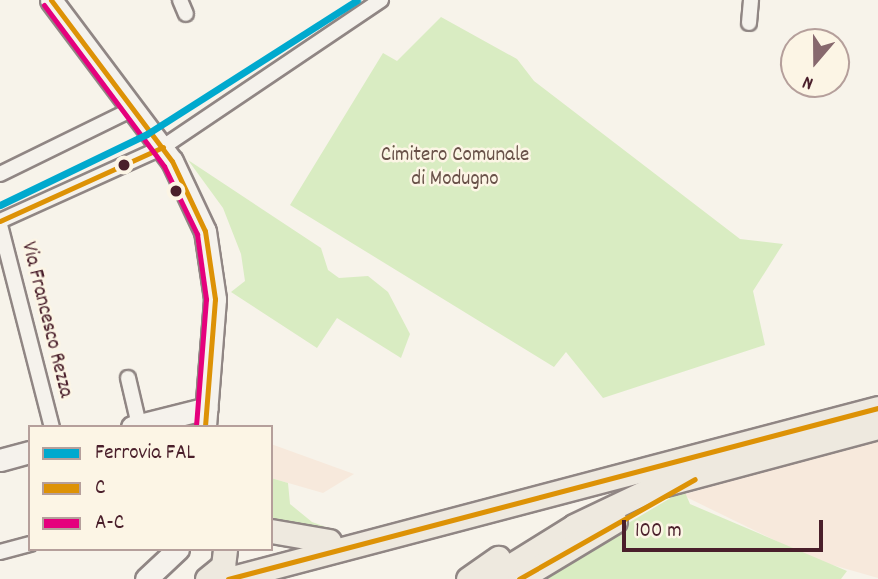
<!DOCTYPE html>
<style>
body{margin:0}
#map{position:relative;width:878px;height:579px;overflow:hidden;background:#f7f3ea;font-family:Dekko,sans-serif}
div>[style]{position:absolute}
.built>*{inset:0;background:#f7e9dc}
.green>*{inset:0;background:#d9ecc2}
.roads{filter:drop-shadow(2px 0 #908684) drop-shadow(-2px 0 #908684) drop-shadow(0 2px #908684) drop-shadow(0 -2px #908684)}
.street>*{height:14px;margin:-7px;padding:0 7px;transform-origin:7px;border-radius:7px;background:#f5f2ec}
.secondary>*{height:21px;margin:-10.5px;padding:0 10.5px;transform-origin:10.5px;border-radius:10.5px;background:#f5f2ec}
.primary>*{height:23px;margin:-11.5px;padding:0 11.5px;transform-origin:11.5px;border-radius:11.5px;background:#eee9df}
.bus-1>*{height:5px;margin:-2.5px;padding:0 2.5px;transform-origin:2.5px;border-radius:2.5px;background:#dd9206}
.bus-2>*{height:5px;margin:-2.5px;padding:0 2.5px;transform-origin:2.5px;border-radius:2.5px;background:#e5007d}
.rail-1>*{height:7px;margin:-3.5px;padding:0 3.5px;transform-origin:3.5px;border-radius:3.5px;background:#00a9ce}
.dots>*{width:19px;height:19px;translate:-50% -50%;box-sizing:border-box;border:4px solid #fcf5e5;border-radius:50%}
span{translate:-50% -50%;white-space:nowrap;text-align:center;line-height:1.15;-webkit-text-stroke:5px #fcf5e5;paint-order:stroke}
.park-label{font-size:21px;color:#685148}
.street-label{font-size:21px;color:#4a1f2b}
.legend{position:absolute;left:28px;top:425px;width:245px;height:126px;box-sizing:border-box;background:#fcf5e5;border:2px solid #b59f9b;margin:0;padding:9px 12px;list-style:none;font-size:21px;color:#4a1f2b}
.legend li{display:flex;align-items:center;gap:14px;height:35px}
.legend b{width:35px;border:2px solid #b59f9b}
.north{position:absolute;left:780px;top:28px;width:70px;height:70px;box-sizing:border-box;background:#fcf5e5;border:2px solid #b59f9b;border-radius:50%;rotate:200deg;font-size:19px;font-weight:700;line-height:28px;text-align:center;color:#4a1f2b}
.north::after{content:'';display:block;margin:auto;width:24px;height:32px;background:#87696e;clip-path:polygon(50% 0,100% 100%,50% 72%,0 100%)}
.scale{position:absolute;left:622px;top:520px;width:201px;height:32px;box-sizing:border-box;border:4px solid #4a1f2b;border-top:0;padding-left:9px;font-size:21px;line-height:24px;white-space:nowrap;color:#4a1f2b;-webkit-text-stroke:5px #fcf5e5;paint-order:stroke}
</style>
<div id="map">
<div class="built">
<div style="clip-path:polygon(878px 439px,878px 578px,815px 560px,682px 495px)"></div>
<div style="clip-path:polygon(271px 444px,354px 474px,323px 493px,271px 478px)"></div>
</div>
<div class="green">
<div style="clip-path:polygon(441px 17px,517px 59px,534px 81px,740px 239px,783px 244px,753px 291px,765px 345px,603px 398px,566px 352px,554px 367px,290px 205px,383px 53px,397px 61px)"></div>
<div style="clip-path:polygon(188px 160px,321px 248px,328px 270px,339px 278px,368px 276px,388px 292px,410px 334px,401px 358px,337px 318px,317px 348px,231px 292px,245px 281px,241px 254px,223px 208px)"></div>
<div style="clip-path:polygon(271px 478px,288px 483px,290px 504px,312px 522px,337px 531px,271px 520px)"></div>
<div style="clip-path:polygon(684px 490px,690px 504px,847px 571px,841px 579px,534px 579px)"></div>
</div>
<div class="roads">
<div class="street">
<div style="left:180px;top:0;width:15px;rotate:67deg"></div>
<div style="left:749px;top:23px;width:23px;rotate:-85deg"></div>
<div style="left:0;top:174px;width:150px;rotate:-26.1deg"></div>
<div style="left:0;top:221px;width:179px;rotate:-24.4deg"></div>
<div style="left:163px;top:147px;width:263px;rotate:-34deg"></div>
<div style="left:0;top:225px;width:209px;rotate:75.6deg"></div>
<div style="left:128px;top:378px;width:48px;rotate:76.8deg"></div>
<div style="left:0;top:552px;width:31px;rotate:-15deg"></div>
</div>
<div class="secondary">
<div style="left:51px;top:0;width:201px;rotate:53.1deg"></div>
<div style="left:172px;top:161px;width:77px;rotate:64.8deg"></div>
<div style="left:205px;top:231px;width:69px;rotate:81.6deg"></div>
<div style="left:215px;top:299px;width:128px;rotate:94.5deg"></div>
<div style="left:132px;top:427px;width:77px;rotate:-14.2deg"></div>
<div style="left:0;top:460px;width:31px;rotate:-15deg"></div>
<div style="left:146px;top:579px;width:44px;rotate:-43.2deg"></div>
</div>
<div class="primary">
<div style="left:271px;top:531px;width:59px;rotate:9.8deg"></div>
<div style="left:207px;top:579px;width:21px;rotate:-39deg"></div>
<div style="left:223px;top:566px;width:17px;rotate:-83deg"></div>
<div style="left:228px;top:579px;width:672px;rotate:-14.74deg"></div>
<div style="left:468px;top:579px;width:37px;rotate:-35deg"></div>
<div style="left:489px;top:579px;width:100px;rotate:-31.9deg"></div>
<div style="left:574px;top:526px;width:93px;rotate:-25.5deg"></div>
<div style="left:658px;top:486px;width:228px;rotate:-15deg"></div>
<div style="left:519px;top:579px;width:112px;rotate:-31.1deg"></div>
</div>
</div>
<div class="bus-1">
<div style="left:51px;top:0;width:201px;rotate:53.1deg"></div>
<div style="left:172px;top:161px;width:77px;rotate:64.8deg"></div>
<div style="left:205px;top:231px;width:69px;rotate:81.6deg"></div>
<div style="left:215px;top:299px;width:128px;rotate:94.5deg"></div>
<div style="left:0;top:221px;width:179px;rotate:-24.4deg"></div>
<div style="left:228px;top:579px;width:672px;rotate:-14.74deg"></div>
<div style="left:519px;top:579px;width:202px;rotate:-29.6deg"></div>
</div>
<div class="bus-2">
<div style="left:44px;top:5px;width:201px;rotate:53.3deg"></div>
<div style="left:164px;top:166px;width:76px;rotate:64.1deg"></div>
<div style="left:197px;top:234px;width:66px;rotate:82.1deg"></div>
<div style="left:206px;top:299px;width:127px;rotate:94.5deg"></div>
</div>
<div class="rail-1">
<div style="left:0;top:205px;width:163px;rotate:-25.8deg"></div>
<div style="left:147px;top:134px;width:249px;rotate:-32.5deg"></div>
</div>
<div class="dots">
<div style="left:124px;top:165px;background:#4a1f2b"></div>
<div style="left:176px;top:191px;background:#4a1f2b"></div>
</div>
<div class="park-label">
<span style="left:455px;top:168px">Cimitero Comunale<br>di Modugno</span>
</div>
<div class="street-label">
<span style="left:46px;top:320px;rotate:76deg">Via Francesco Rezza</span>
</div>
<ul class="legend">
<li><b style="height:9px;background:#00a9ce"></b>Ferrovia FAL</li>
<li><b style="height:9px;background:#dd9206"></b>C</li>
<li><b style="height:9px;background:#e5007d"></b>A-C</li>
</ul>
<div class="north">N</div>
<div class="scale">100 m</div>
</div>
